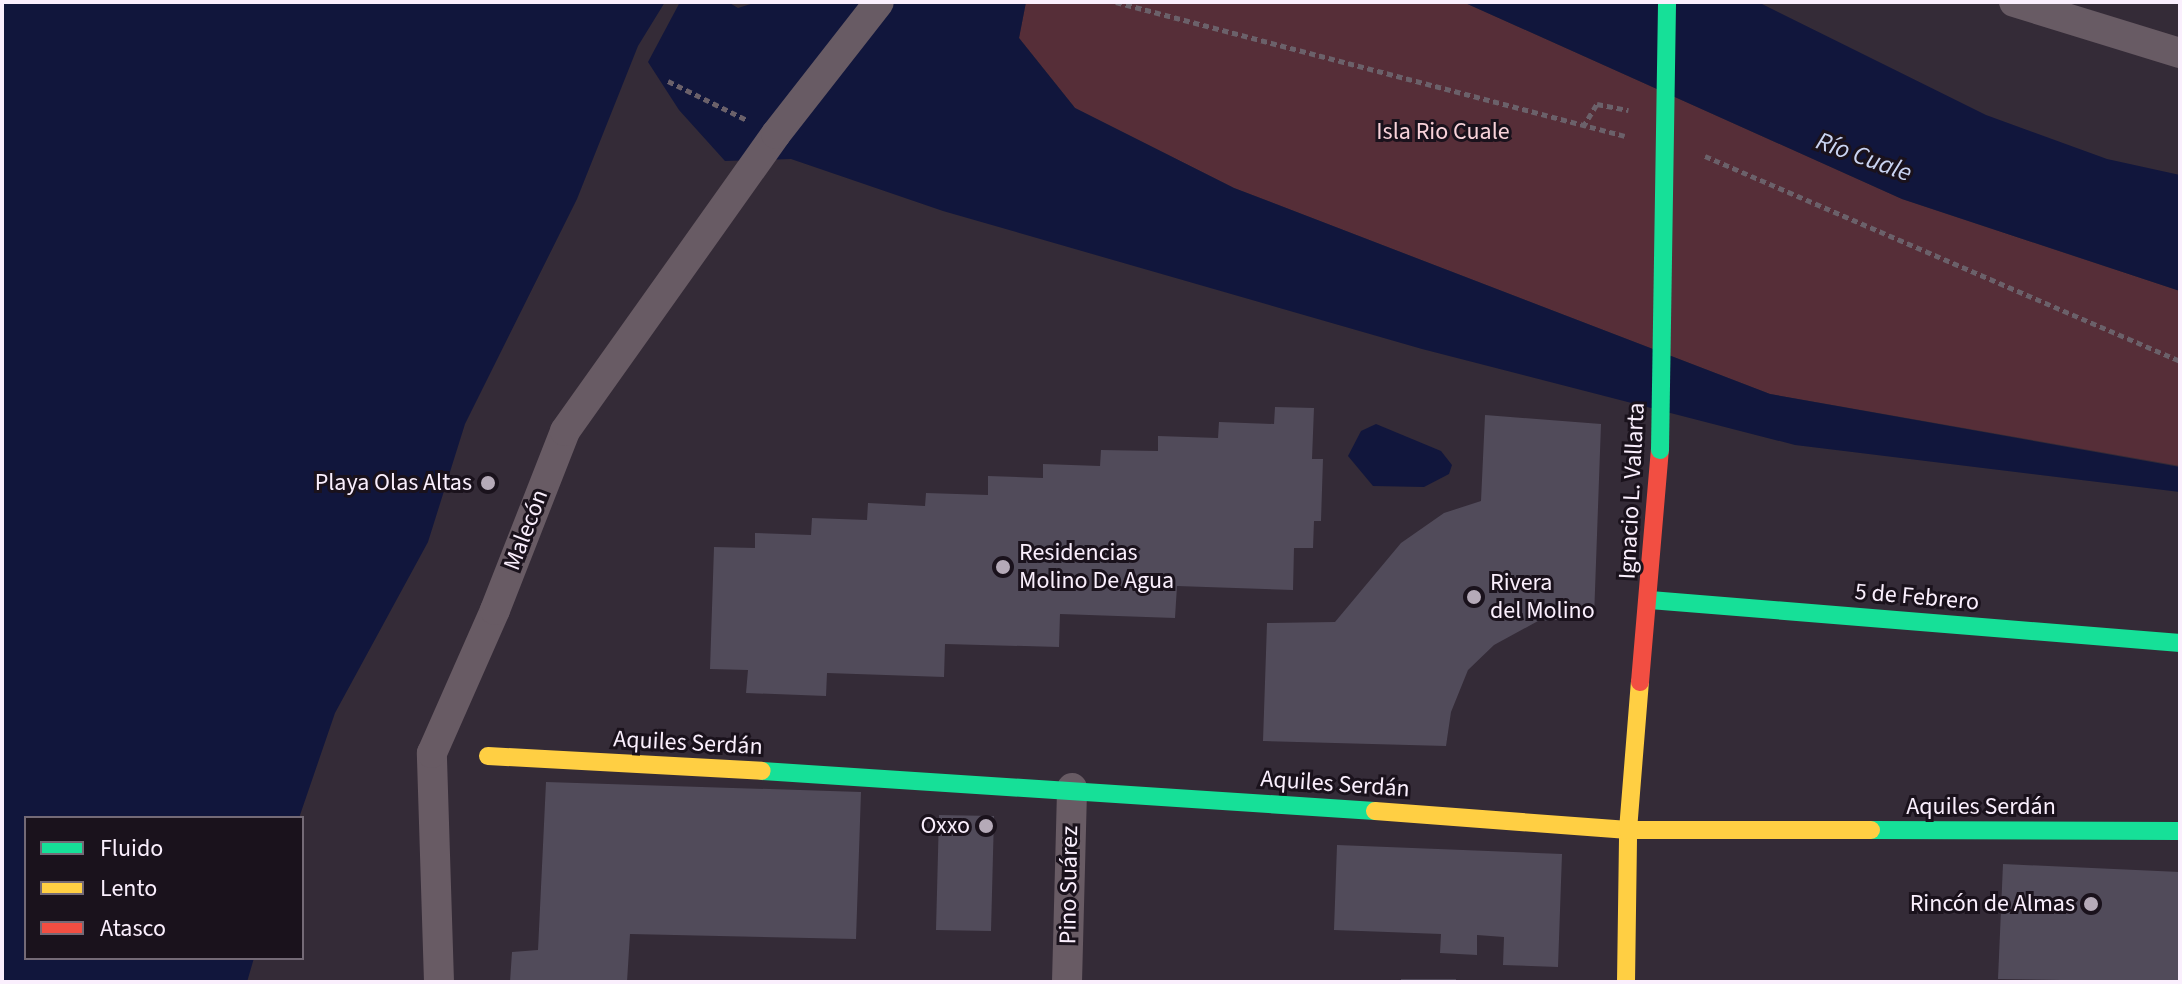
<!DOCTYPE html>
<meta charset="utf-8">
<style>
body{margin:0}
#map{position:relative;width:2182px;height:984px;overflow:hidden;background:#342b37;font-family:"Source Sans 3",sans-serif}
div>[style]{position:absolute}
.green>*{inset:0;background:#562e38}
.water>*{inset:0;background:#11163c}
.building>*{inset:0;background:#514b5a}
.path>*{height:5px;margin-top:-2.5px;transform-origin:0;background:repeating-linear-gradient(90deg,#6b616a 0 6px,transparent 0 10px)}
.street>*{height:30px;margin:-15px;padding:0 15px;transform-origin:15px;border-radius:15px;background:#685b64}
.fast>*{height:18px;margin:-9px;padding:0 9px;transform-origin:9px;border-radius:9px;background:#16e098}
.slow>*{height:18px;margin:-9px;padding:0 9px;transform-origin:9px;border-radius:9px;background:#ffcf43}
.jam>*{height:18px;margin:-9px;padding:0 9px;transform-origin:9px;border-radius:9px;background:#f24e42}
.fast-bridge>*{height:18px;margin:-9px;padding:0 9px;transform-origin:9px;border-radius:9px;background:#16e098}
.dots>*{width:22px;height:22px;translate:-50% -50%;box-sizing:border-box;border:4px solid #1a121c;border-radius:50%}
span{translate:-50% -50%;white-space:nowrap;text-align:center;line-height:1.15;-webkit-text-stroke:6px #1a121c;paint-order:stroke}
.park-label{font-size:24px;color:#f8d2d9}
.poi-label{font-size:24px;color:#faeffd}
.right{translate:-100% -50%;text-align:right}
.left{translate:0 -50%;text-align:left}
.street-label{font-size:24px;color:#faeffd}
.water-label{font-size:26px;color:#cad4f2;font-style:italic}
.frame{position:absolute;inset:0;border:4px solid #faeffd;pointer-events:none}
.legend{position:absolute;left:24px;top:816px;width:280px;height:144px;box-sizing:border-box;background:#1a121c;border:2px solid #746a76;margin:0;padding:10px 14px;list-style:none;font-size:24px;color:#faeffd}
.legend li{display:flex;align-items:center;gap:16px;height:40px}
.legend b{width:40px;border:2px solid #746a76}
</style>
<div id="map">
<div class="green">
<div style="clip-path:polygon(1026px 2px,1463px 2px,1902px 199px,2180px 291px,2180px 466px,1770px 394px,1234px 188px,1075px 108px,1019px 38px)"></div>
</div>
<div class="water">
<div style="clip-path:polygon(2px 2px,665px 2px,638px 46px,577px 199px,465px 424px,428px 542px,335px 713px,299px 818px,26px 818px,26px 958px,254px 958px,247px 982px,2px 982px)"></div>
<div style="clip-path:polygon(680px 2px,728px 2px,738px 8px,757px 2px,1026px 2px,1019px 38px,1075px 108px,1234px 188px,1770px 394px,2180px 467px,2180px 492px,1795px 445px,1422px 349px,943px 211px,791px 159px,725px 161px,679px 110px,648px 62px)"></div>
<div style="clip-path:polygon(1463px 2px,1758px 2px,1986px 115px,2107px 159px,2180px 175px,2180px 291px,1902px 199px)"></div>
<div style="clip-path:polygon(1376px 424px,1441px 451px,1452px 465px,1449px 474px,1424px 487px,1373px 486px,1348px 456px,1361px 431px)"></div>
</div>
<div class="building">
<div style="clip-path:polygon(1275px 407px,1314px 408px,1312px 459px,1323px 459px,1321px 521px,1314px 521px,1313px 548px,1294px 548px,1293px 590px,1177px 586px,1175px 618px,1060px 614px,1059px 647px,945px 644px,944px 677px,827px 673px,826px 696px,746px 693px,748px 670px,710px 669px,714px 547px,755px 548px,755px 533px,811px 535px,812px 518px,867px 520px,868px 503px,925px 506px,926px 493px,988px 495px,988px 476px,1043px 478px,1043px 464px,1100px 466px,1101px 450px,1158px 451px,1158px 436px,1218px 438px,1219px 422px,1274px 424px)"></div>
<div style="clip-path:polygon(1485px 415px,1601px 424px,1594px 618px,1538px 621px,1494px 645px,1468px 670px,1451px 712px,1446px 746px,1263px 741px,1267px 623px,1335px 622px,1401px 543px,1444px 513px,1481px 501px)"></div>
<div style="clip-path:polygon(546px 782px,861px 792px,856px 939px,630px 934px,627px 982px,510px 982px,512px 952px,538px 950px)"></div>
<div style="clip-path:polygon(939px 815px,994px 816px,991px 931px,936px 930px)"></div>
<div style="clip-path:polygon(1337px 845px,1562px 854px,1558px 967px,1503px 965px,1504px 937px,1477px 935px,1477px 955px,1440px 953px,1441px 934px,1334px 930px)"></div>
<div style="clip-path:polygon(2003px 864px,2180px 872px,2178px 982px,1998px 979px)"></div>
<div style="clip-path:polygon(1401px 979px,1456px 979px,1456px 982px,1401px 982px)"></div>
</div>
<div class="path">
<div style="left:1116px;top:2px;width:526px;rotate:14.75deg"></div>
<div style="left:668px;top:81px;width:88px;rotate:26.3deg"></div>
<div style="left:1583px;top:127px;width:27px;rotate:-59deg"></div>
<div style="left:1597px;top:104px;width:32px;rotate:11deg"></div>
<div style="left:1705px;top:156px;width:517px;rotate:23.34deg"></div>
</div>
<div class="street">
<div style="left:2014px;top:2px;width:174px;rotate:17.1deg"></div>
<div style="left:439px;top:982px;width:229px;rotate:-91.8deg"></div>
<div style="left:432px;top:753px;width:156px;rotate:-66.2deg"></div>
<div style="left:495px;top:610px;width:192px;rotate:-68.6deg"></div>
<div style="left:565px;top:431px;width:364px;rotate:-54.6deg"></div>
<div style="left:776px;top:134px;width:167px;rotate:-52deg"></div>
<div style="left:1067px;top:982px;width:194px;rotate:-88.5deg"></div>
</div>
<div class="fast">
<div style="left:1650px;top:600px;width:532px;rotate:4.64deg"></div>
<div style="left:762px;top:771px;width:614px;rotate:3.73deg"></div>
<div style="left:1871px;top:830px;width:309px;rotate:0.2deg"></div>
</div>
<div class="slow">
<div style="left:488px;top:756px;width:274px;rotate:3.1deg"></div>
<div style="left:1375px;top:811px;width:254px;rotate:4.3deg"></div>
<div style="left:1628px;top:830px;width:243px"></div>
<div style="left:1626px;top:982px;width:152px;rotate:-89.2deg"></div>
<div style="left:1628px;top:830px;width:148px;rotate:-85.4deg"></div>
</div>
<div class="jam">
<div style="left:1640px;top:682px;width:233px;rotate:-85.1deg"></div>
</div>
<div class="fast-bridge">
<div style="left:1660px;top:450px;width:448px;rotate:-89.1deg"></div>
</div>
<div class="dots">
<div style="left:488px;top:483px;background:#b5aab8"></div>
<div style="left:1003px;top:567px;background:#b5aab8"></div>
<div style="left:1474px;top:597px;background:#b5aab8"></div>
<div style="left:986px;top:826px;background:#b5aab8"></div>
<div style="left:2091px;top:904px;background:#b5aab8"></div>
</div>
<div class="park-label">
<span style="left:1443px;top:132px">Isla Rio Cuale</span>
</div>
<div class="poi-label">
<span class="right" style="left:472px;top:483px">Playa Olas Altas</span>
<span class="left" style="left:1019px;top:567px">Residencias<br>Molino De Agua</span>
<span class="left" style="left:1490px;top:597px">Rivera<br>del Molino</span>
<span class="right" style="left:970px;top:826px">Oxxo</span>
<span class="right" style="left:2075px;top:904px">Rincón de Almas</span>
</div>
<div class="street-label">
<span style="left:1632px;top:491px;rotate:-87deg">Ignacio L. Vallarta</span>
<span style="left:526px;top:530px;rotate:-69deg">Malecón</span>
<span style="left:1917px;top:597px;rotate:5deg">5 de Febrero</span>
<span style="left:688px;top:743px;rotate:3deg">Aquiles Serdán</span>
<span style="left:1335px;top:784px;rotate:4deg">Aquiles Serdán</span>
<span style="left:1981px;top:807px">Aquiles Serdán</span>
<span style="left:1069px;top:885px;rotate:-89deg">Pino Suárez</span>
</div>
<div class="water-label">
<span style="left:1864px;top:157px;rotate:20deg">Río Cuale</span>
</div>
<div class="frame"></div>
<ul class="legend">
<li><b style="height:10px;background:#16e098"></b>Fluido</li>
<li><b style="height:10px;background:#ffcf43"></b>Lento</li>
<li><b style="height:10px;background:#f24e42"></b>Atasco</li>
</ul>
</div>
